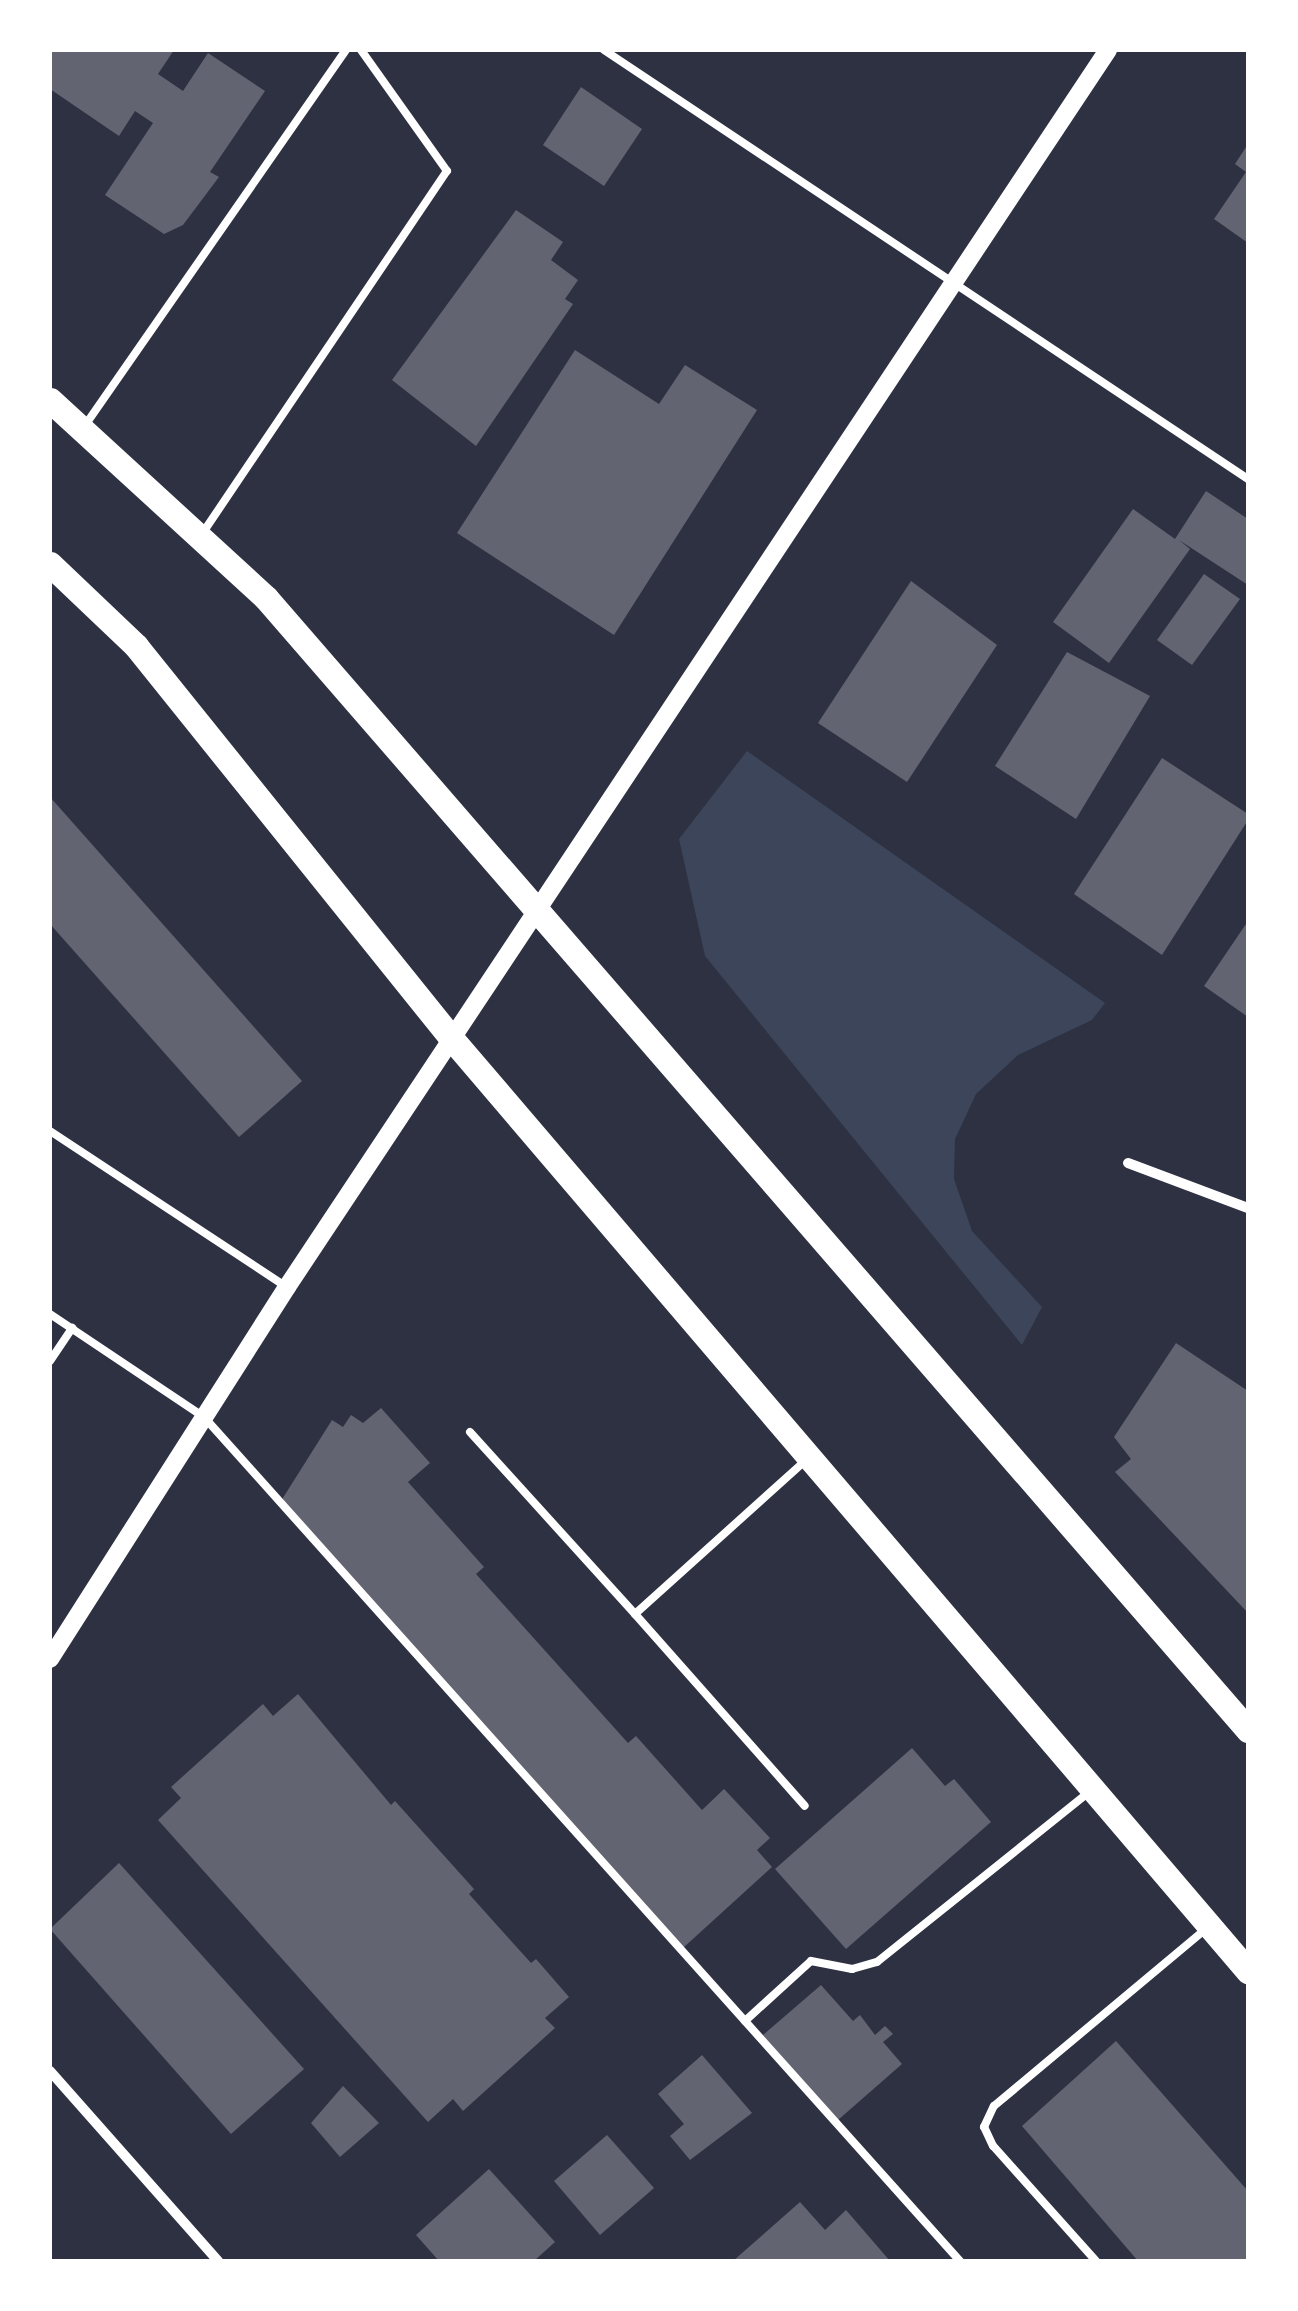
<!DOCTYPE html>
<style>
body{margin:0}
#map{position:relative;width:1298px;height:2311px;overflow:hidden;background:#2d3142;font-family:"Nunito Sans",sans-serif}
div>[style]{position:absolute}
.green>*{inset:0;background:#3c4559}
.building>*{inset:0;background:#626471}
.service>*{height:8px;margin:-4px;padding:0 4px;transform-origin:4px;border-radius:4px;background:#fff}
.minor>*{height:10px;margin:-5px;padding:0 5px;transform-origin:5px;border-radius:5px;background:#fff}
.tertiary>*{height:18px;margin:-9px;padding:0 9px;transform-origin:9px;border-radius:9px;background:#fff}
.primary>*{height:25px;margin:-12.5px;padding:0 12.5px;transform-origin:12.5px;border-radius:12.5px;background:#fff}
span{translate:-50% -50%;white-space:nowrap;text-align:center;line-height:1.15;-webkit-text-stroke:8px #fff;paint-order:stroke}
.frame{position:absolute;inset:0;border:52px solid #fff;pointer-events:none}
</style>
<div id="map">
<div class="green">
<div style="clip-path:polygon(747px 751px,1105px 1003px,1092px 1020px,1018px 1055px,976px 1094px,955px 1139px,954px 1179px,972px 1231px,1042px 1307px,1022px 1345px,705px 956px,679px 839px)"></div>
</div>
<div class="building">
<div style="clip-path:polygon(50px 50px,174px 50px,158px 74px,183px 91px,208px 53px,265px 91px,210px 172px,219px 177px,183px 225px,164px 234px,105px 195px,153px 123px,135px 111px,119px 136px,50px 89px)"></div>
<div style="clip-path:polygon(581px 87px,642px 129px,604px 186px,543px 145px)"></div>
<div style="clip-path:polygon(1248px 144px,1248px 243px,1214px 219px,1246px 172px,1235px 164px)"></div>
<div style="clip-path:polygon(516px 210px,563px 242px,551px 260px,578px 280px,565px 299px,573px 304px,476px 446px,392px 380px)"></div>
<div style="clip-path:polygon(575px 350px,659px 404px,685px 365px,757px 410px,614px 635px,457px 533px)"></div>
<div style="clip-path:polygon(1206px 491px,1248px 519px,1248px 585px,1179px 540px,1190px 549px,1109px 663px,1053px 622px,1133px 509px,1175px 539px)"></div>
<div style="clip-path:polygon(1204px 574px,1240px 599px,1192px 665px,1157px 640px)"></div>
<div style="clip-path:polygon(911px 581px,997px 645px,907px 782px,818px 723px)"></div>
<div style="clip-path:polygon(1067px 652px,1150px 696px,1076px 819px,995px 766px)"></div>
<div style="clip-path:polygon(1162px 758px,1248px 814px,1248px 820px,1162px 955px,1074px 894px)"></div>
<div style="clip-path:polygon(50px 797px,302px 1081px,239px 1137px,50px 924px)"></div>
<div style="clip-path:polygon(1248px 921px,1248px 1017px,1204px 986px)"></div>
<div style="clip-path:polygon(1176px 1343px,1248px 1391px,1248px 1613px,1115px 1472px,1131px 1459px,1114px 1437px)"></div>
<div style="clip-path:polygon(381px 1408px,430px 1463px,408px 1482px,484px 1567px,476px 1574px,628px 1743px,636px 1736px,702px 1810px,724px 1789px,770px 1838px,757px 1850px,772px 1867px,683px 1948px,281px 1501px,332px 1420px,343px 1427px,351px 1415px,363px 1423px)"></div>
<div style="clip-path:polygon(298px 1694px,391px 1805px,395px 1801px,474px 1889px,469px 1894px,531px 1963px,536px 1959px,569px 1997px,545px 2018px,555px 2028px,463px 2111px,453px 2099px,428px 2122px,158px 1820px,181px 1798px,171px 1787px,263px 1704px,273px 1716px)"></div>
<div style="clip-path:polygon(912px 1748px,945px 1786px,954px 1779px,991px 1822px,846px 1949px,775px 1869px)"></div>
<div style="clip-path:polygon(119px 1863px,304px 2069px,231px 2134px,50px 1929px)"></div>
<div style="clip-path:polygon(821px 1985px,853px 2021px,860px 2015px,875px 2035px,885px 2026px,893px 2034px,883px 2042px,902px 2064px,838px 2120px,763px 2035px)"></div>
<div style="clip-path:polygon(1116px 2041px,1248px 2191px,1248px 2261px,1138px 2261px,1022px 2126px)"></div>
<div style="clip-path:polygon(702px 2055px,752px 2113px,690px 2160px,670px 2136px,684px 2124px,658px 2094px)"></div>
<div style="clip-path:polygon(343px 2086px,379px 2123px,340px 2157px,311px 2123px)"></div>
<div style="clip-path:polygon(607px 2135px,654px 2188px,600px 2235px,554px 2181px)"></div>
<div style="clip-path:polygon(489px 2169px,555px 2242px,534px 2261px,439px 2261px,416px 2235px)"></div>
<div style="clip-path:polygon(800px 2202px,825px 2230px,846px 2210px,890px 2261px,733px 2261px)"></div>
</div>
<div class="service">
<div style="left:604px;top:50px;width:774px;rotate:33.67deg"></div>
<div style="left:86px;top:424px;width:455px;rotate:-55.2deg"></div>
<div style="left:202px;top:534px;width:438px;rotate:-56deg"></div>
<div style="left:447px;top:171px;width:148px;rotate:-125.4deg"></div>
<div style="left:50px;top:1131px;width:284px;rotate:33.4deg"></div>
<div style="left:50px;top:1314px;width:185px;rotate:33.8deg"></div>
<div style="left:204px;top:1417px;width:1133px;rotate:48.15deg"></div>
<div style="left:50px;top:1361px;width:40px;rotate:-56deg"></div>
<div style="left:470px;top:1432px;width:246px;rotate:47.8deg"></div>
<div style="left:635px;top:1614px;width:230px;rotate:-42deg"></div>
<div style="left:635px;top:1614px;width:256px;rotate:48.5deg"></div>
<div style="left:745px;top:2021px;width:89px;rotate:-42.3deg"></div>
<div style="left:811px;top:1961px;width:42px;rotate:11deg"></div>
<div style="left:852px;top:1969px;width:26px;rotate:-16deg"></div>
<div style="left:877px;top:1962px;width:272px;rotate:-38.7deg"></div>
<div style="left:1096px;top:2261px;width:154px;rotate:-131.8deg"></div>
<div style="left:993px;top:2146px;width:21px;rotate:-115deg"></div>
<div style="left:984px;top:2127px;width:23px;rotate:-65deg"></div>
<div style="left:994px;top:2106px;width:276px;rotate:-39.9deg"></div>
</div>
<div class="minor">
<div style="left:1128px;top:1163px;width:128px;rotate:20.6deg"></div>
<div style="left:50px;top:2071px;width:254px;rotate:48.5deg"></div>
</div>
<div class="tertiary">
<div style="left:50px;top:1659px;width:441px;rotate:-57.5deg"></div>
<div style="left:287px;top:1287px;width:1485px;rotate:-56.43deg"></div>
</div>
<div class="primary">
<div style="left:50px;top:400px;width:293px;rotate:42.5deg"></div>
<div style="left:266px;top:598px;width:1499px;rotate:49.06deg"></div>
<div style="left:50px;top:564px;width:119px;rotate:43.6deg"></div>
<div style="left:136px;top:646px;width:504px;rotate:51.2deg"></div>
<div style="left:452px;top:1039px;width:1226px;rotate:49.5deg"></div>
</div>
<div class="frame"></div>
</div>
